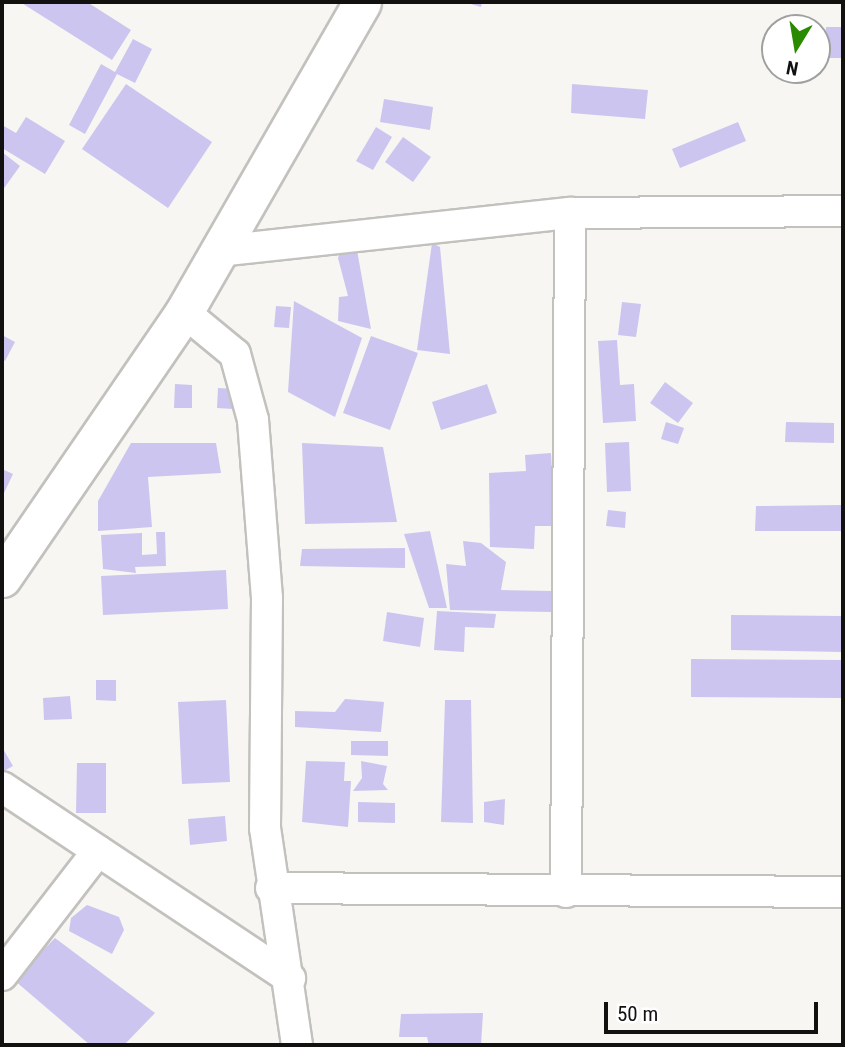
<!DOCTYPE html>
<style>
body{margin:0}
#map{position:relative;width:845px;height:1047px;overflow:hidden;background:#f8f6f2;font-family:"Roboto Condensed",sans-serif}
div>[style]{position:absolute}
.building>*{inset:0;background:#ccc5ef}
.roads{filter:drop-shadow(2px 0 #c3c1be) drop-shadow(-2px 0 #c3c1be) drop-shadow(0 2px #c3c1be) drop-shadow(0 -2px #c3c1be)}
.minor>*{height:30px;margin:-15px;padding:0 15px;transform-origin:15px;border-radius:15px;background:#fff}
.tertiary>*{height:37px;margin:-18.5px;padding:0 18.5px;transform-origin:18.5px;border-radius:18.5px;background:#fff}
span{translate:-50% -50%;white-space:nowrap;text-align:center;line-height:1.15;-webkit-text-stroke:6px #fff;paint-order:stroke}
.frame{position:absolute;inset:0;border:4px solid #121110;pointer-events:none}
.north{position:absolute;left:761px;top:14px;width:70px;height:70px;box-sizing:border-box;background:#fff;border:2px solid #a0a09f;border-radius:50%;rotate:191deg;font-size:19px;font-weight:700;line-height:28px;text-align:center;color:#121110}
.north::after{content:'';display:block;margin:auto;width:24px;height:32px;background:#2a8b00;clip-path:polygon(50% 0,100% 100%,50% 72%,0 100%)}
.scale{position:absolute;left:604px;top:1002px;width:214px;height:32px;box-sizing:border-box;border:4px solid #121110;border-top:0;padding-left:9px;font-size:21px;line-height:24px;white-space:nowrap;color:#121110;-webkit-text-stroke:5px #fff;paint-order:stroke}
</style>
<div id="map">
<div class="building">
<div style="clip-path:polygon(20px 2px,87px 2px,131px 30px,112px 60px)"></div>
<div style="clip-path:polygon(464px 2px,482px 2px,481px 7px)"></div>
<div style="clip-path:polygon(826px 27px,843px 27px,843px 58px,825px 58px)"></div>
<div style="clip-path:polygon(133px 39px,152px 49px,135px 83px,117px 74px,85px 134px,69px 125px,101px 64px,115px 72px)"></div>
<div style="clip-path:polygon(126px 84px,212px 142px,168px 208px,82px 149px)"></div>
<div style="clip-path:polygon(572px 84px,648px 90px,645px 119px,571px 113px)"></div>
<div style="clip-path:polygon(384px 99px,433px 107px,430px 130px,380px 122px)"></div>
<div style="clip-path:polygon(26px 117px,65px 141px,45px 174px,2px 148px,2px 125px,16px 133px)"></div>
<div style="clip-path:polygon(738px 122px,746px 141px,680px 168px,672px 149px)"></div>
<div style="clip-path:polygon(376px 127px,392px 137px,373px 170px,356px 161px)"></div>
<div style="clip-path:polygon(403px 137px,431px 157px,413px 182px,385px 162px)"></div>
<div style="clip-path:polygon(2px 152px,20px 166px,2px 191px)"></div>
<div style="clip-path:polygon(432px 243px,440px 247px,450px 354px,417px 350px)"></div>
<div style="clip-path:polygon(342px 247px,357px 250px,371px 329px,338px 321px,339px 297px,348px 296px,338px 258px)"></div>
<div style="clip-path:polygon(294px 301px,362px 338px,335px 417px,288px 392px)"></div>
<div style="clip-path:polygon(622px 302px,641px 304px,636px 337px,618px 335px)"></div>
<div style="clip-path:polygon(276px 306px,291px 307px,289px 328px,274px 327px)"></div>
<div style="clip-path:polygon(2px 335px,15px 342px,5px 361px,2px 359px)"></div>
<div style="clip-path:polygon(371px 336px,418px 353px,390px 430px,343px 413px)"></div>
<div style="clip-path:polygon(617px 340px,620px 385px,634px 384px,636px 421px,603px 423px,598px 341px)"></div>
<div style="clip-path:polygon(665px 382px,693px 403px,678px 423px,650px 403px)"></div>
<div style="clip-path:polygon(175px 384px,192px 385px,192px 408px,174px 408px)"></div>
<div style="clip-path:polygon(487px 384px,497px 413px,441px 430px,432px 402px)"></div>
<div style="clip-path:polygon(218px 388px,235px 389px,233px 409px,217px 408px)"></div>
<div style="clip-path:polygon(666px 422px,684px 428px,678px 444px,661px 439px)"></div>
<div style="clip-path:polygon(786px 422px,834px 423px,834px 443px,785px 442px)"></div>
<div style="clip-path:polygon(629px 442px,631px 491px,607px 492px,605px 443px)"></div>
<div style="clip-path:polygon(131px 443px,216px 443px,221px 473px,148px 477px,152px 527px,98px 531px,98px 501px)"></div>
<div style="clip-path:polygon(302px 443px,383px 447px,397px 522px,305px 524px)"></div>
<div style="clip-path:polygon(551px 453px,555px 526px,535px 526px,534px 549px,490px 547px,489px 473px,526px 471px,525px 455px)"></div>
<div style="clip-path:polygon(2px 469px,13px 474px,4px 493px,2px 492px)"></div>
<div style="clip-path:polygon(843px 505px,843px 531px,755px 531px,756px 506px)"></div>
<div style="clip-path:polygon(608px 510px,626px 512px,625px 528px,606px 526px)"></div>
<div style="clip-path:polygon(430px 531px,447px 608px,429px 608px,404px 534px)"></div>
<div style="clip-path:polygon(156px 532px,165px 532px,166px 566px,135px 567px,136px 573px,103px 569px,101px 535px,142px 533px,142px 555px,157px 554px)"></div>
<div style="clip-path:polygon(463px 541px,481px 543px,506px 562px,501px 590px,553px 591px,553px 612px,450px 610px,446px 564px,466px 566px)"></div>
<div style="clip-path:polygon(405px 548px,405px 568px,300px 566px,302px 549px)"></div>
<div style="clip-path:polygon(226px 570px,228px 609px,103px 615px,101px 576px)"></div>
<div style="clip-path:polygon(437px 611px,496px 614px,494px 628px,465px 627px,464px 652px,434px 650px)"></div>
<div style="clip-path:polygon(387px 612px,424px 618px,420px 647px,383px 641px)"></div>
<div style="clip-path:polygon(731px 615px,843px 616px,843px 652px,731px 650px)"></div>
<div style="clip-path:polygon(691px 659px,843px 660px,843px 698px,691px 697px)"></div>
<div style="clip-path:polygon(96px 680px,116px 680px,116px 701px,96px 700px)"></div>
<div style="clip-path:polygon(70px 696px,72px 719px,44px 720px,43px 698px)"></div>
<div style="clip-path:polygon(345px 699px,384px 702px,381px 732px,295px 727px,295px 711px,335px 712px)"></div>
<div style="clip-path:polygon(226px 700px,230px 782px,182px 784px,178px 702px)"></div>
<div style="clip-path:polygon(445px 700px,471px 700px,473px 823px,441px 822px)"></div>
<div style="clip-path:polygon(351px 741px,388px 741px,388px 756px,351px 755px)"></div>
<div style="clip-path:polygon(2px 747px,13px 766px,2px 772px)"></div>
<div style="clip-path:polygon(306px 761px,345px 762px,344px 781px,351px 781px,348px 827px,302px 822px)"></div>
<div style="clip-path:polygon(361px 761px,387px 766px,383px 784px,388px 790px,353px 791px,362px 778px)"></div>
<div style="clip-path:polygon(77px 763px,106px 763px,106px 813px,76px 813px)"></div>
<div style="clip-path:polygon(505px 799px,504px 825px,484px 822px,484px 802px)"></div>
<div style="clip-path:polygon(358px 802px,395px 803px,395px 823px,358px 822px)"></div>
<div style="clip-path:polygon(225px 816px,227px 841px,190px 845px,188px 819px)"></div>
<div style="clip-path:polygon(87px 905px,119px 917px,124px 930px,112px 954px,69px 931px,71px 918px)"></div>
<div style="clip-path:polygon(55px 938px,155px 1013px,124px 1045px,90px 1045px,14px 980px)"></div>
<div style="clip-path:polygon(483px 1013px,481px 1045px,429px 1045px,427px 1037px,399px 1037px,401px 1014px)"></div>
</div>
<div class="roads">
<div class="minor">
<div style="left:219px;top:251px;width:353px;rotate:-6.2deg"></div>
<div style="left:184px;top:312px;width:66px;rotate:39.5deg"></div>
<div style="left:235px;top:354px;width:68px;rotate:74.7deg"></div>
<div style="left:253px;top:420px;width:179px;rotate:85.5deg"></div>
<div style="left:267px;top:598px;width:230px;rotate:90.5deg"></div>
<div style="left:265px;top:828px;width:219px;rotate:81.6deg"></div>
<div style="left:2px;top:787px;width:346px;rotate:33.6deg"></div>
<div style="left:271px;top:888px;width:572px;rotate:0.4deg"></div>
<div style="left:566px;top:892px;width:679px;rotate:-89.66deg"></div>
<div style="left:570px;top:213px;width:273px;rotate:-0.4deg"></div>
<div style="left:2px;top:975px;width:157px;rotate:-52.3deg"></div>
</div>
<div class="tertiary">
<div style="left:2px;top:578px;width:322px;rotate:-55.6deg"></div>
<div style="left:184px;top:312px;width:357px;rotate:-60.1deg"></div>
</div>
</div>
<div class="frame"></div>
<div class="north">N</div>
<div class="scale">50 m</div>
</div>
